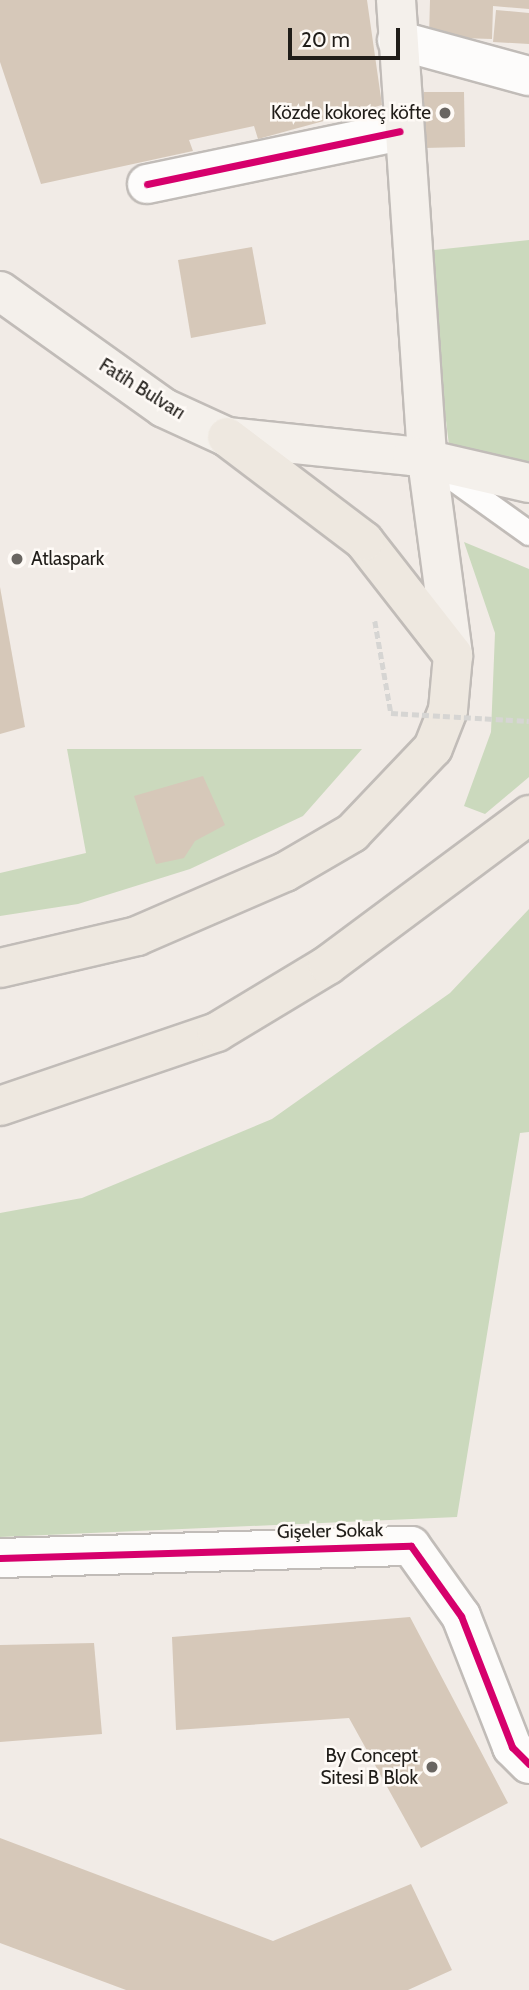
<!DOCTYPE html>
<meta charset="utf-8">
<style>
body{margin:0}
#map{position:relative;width:529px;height:1990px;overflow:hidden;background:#f1ebe6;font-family:Cabin,sans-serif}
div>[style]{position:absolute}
.green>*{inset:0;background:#cbd9bd}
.building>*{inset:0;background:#d6c8b9}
.path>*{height:4.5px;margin-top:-2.25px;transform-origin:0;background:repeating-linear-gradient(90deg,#d6d5d3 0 7px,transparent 0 10.5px)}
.roads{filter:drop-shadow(2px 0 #c1bcb8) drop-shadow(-2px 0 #c1bcb8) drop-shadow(0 2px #c1bcb8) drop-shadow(0 -2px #c1bcb8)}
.service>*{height:23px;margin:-11.5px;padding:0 11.5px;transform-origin:11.5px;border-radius:11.5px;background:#fdfcfb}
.minor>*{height:38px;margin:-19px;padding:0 19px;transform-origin:19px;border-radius:19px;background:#fdfcfb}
.primary>*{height:38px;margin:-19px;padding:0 19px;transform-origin:19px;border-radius:19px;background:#f4f0eb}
.motorway>*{height:38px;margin:-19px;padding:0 19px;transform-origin:19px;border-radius:19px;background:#eee8e0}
.path-bridge>*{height:4.5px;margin-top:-2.25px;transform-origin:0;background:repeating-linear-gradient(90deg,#d6d5d3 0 7px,transparent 0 10.5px)}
.cycleway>*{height:7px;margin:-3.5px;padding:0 3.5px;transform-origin:3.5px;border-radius:3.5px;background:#d6006c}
.dots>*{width:19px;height:19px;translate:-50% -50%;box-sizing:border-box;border:4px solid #fefaf6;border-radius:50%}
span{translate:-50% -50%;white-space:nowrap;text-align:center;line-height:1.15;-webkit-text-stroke:5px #fefaf6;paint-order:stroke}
.poi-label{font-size:19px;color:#201d19}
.right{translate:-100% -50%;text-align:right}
.left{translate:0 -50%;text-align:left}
.street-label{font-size:19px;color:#201d19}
.scale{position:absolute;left:288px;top:28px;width:112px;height:32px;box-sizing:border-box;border:4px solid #201d19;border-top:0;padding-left:9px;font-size:21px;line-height:24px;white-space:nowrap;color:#201d19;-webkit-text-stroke:5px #fefaf6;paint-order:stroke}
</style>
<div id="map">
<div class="green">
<div style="clip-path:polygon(529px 240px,529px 474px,450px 453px,425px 251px)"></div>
<div style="clip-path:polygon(464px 542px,529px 569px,529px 777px,485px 814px,464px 806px,491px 732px,495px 633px)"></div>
<div style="clip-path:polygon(67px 749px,362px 749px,303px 816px,190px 869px,78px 904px,0 916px,0 873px,86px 853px)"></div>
<div style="clip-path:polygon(529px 909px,529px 1132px,520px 1133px,457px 1517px,0 1537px,0 1213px,82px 1198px,272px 1119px,450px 993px)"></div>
</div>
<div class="building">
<div style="clip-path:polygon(0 0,367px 0,382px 105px,258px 139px,254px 126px,189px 140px,193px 151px,41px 184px,0 62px)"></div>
<div style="clip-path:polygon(430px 0,529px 0,529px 9px,493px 6px,492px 39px,429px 37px)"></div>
<div style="clip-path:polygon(496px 10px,529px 13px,529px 44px,493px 42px)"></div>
<div style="clip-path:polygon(424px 92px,464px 92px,465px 147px,424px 148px)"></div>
<div style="clip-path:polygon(252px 247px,266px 324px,191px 338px,178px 260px)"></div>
<div style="clip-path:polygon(0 587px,25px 727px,0 734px)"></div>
<div style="clip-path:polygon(203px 776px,225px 825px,195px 841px,184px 858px,156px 864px,134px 796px)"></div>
<div style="clip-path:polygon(410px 1617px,508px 1803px,421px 1848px,349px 1718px,176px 1730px,172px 1637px)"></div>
<div style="clip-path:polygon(94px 1643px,102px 1734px,0 1742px,0 1645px)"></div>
<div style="clip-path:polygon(0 1838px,273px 1941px,411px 1884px,452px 1970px,408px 1990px,126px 1990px,0 1943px)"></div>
</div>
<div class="path">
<div style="left:375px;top:621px;width:93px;rotate:80.1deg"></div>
</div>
<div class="roads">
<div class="service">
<div style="left:441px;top:470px;width:108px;rotate:35.6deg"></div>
</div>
<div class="minor">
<div style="left:397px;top:40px;width:137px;rotate:15.3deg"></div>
<div style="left:147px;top:184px;width:258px;rotate:-11.8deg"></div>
<div style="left:0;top:1558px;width:411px;rotate:-1.7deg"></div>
<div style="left:411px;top:1546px;width:86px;rotate:54.5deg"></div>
<div style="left:461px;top:1616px;width:141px;rotate:68.7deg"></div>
<div style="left:512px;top:1747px;width:24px;rotate:45deg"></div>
</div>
<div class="primary">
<div style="left:396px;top:0;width:461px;rotate:86.1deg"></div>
<div style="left:427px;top:460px;width:197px;rotate:82.4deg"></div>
<div style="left:0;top:291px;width:201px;rotate:35.5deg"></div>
<div style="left:164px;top:408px;width:69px;rotate:24.7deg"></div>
<div style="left:227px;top:437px;width:186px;rotate:5.9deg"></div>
<div style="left:412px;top:456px;width:120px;rotate:13deg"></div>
</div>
<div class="motorway">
<div style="left:0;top:968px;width:141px;rotate:-13.1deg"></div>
<div style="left:137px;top:936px;width:161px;rotate:-23.4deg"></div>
<div style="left:285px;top:872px;width:78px;rotate:-30.2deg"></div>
<div style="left:352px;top:833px;width:117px;rotate:-46.4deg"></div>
<div style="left:433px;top:748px;width:41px;rotate:-68.5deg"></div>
<div style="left:448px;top:710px;width:55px;rotate:-84.8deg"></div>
<div style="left:453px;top:655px;width:145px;rotate:-128deg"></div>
<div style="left:364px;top:541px;width:172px;rotate:-142.8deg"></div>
<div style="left:0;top:1106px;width:229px;rotate:-18.8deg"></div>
<div style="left:217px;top:1032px;width:130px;rotate:-31.1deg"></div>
<div style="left:328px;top:965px;width:251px;rotate:-36.7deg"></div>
</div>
</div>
<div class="path-bridge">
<div style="left:391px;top:713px;width:138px;rotate:3.3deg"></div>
</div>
<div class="cycleway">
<div style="left:147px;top:184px;width:258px;rotate:-11.8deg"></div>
<div style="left:0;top:1558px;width:411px;rotate:-1.7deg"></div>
<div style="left:411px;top:1546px;width:86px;rotate:54.5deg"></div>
<div style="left:461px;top:1616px;width:141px;rotate:68.7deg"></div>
<div style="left:512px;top:1747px;width:24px;rotate:45deg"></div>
</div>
<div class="dots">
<div style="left:445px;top:113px;background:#696561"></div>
<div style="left:17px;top:559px;background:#696561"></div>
<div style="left:432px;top:1767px;background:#696561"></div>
</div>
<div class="poi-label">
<span class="right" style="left:431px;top:113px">Közde kokoreç köfte</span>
<span class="left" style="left:31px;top:559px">Atlaspark</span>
<span class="right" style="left:418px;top:1767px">By Concept<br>Sitesi B Blok</span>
</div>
<div class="street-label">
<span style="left:142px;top:389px;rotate:32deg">Fatih Bulvarı</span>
<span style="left:330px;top:1531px;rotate:-1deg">Gişeler Sokak</span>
</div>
<div class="scale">20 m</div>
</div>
